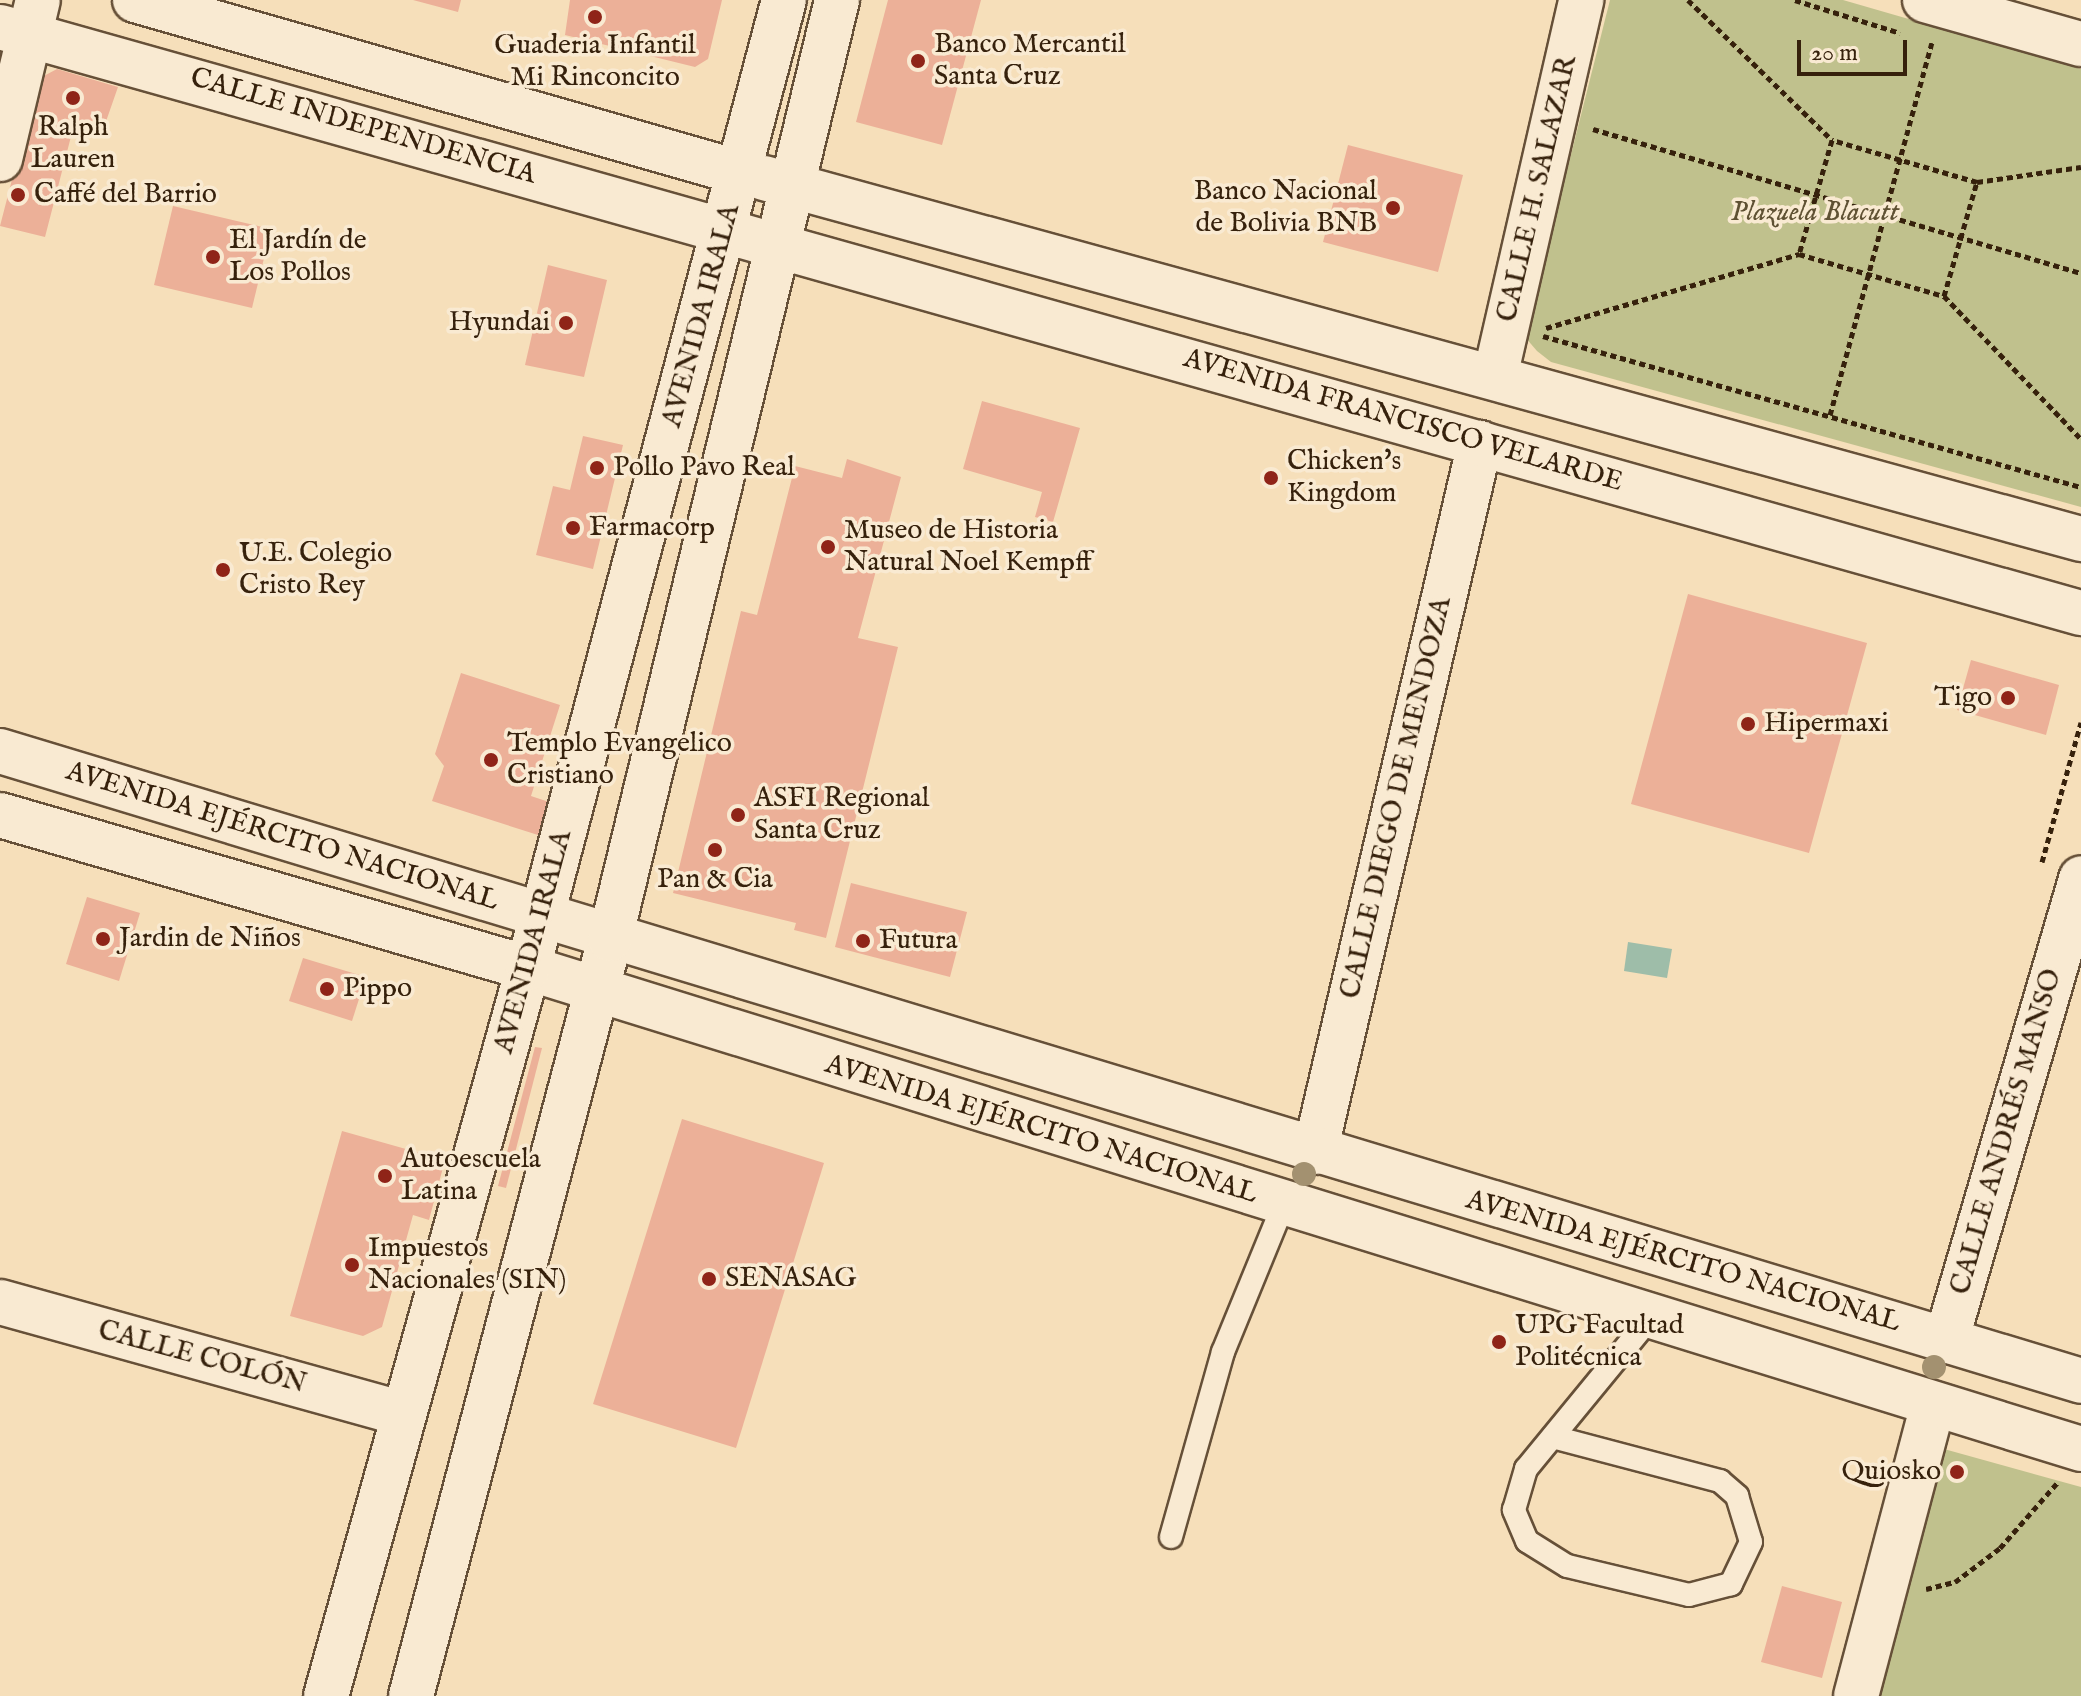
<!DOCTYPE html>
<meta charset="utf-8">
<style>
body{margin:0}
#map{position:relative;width:2081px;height:1696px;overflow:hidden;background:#f6dfba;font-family:"IM FELL English",serif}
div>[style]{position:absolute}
.green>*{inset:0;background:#c0c18d}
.water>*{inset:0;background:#9ebda9}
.building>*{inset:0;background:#ecb098}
.path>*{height:5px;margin-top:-2.5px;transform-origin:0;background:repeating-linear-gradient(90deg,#36210c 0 6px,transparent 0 10px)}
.roads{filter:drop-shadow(2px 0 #665038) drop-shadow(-2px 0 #665038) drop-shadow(0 2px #665038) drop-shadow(0 -2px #665038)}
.lane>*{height:22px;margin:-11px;padding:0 11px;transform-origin:11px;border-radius:11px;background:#f9ead2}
.street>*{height:44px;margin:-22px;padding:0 22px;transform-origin:22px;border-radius:22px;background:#f9ead2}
.secondary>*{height:44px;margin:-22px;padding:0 22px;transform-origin:22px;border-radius:22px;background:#f9ead2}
.trees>*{width:24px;height:24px;margin:-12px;border-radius:50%;background:#a39170}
.dots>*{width:22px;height:22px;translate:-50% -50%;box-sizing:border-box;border:4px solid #f9ead2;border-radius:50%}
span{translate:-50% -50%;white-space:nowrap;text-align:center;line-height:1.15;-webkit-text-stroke:7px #f9ead2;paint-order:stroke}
.poi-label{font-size:28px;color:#36210c}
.left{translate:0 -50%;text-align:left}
.right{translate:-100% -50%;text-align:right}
.street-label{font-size:28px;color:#36210c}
.park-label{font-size:28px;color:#5f5133;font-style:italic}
.scale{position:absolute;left:1797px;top:40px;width:110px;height:36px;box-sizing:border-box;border:4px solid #36210c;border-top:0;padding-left:10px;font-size:24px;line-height:28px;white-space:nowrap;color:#36210c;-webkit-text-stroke:6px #f9ead2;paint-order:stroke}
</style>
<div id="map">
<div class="green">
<div style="clip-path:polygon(1610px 0,1843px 0,2081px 69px,2081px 507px,1551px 362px,1537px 351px,1525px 337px)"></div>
<div style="clip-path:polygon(1944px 1449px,2081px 1487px,2081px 1696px,1877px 1696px)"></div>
</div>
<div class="water">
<div style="clip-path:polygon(1628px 942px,1672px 949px,1667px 978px,1624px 971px)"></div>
</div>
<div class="building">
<div style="clip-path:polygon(413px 0,461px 0,458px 12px)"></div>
<div style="clip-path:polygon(570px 0,722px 0,708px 59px,695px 67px,565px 35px)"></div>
<div style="clip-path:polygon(888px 0,981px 0,942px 145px,856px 122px)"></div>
<div style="clip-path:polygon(57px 69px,118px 87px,103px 130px,75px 121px,45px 237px,0 226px,38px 79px)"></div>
<div style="clip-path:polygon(1348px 145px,1463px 175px,1438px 272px,1323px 242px)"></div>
<div style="clip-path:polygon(173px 206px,271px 229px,252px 308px,154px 285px)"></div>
<div style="clip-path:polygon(548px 265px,607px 280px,584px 377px,525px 365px)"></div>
<div style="clip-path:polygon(982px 401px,1080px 428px,1053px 522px,1035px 517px,1042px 492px,963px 469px)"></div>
<div style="clip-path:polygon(583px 436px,623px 445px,593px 569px,536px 555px,553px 486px,570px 490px)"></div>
<div style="clip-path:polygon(847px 459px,901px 477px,858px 638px,898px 647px,826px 938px,794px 930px,796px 923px,673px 893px,741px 611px,757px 615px,795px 466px,842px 478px)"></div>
<div style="clip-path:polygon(1688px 594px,1867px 643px,1809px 853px,1631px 804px)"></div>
<div style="clip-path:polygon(1971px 660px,2059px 685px,2046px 735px,1957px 710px)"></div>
<div style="clip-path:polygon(461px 673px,560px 705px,531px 796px,549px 802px,538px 835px,432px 801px,444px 766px,435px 754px)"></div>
<div style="clip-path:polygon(851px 883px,967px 912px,950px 977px,835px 947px)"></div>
<div style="clip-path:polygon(87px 897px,140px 913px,119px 981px,66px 964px)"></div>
<div style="clip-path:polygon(303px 958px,366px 977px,352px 1021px,289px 1001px)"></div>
<div style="clip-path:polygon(535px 1047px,542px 1048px,506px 1188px,498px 1186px)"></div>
<div style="clip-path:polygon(682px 1119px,824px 1163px,736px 1448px,593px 1404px)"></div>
<div style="clip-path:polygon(342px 1131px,445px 1160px,429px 1220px,413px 1215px,382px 1327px,363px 1336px,290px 1316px)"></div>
<div style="clip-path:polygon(1782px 1586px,1842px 1602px,1822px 1678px,1761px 1662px)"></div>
</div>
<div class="path">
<div style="left:1688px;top:0;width:201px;rotate:44.2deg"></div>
<div style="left:1795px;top:0;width:110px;rotate:17.4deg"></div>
<div style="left:1593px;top:129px;width:509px;rotate:16.44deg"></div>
<div style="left:1977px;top:182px;width:105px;rotate:-8.2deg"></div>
<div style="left:1944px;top:296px;width:198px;rotate:46.2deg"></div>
<div style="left:1546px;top:328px;width:264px;rotate:-16.3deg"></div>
<div style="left:1799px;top:254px;width:151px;rotate:16.2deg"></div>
<div style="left:1944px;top:296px;width:119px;rotate:-73.9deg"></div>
<div style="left:1977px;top:182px;width:151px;rotate:-163.8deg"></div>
<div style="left:1832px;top:140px;width:119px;rotate:106.1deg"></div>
<div style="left:1543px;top:336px;width:559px;rotate:15.68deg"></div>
<div style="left:1830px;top:415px;width:386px;rotate:-74.7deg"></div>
<div style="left:2042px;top:862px;width:145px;rotate:-74.4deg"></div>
<div style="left:1926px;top:1589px;width:30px;rotate:-14deg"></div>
<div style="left:1955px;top:1582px;width:56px;rotate:-37.1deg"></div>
<div style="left:2000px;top:1548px;width:88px;rotate:-48.7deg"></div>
</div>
<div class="roads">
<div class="lane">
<div style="left:1553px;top:1437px;width:173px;rotate:14.8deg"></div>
<div style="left:1720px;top:1481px;width:23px;rotate:41deg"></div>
<div style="left:1737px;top:1496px;width:48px;rotate:73.1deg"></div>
<div style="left:1751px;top:1542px;width:47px;rotate:115.5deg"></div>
<div style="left:1731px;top:1584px;width:43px;rotate:165.3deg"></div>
<div style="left:1689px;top:1595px;width:125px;rotate:-166.6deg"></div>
<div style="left:1567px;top:1566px;width:47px;rotate:-148deg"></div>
<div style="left:1527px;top:1541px;width:34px;rotate:-113deg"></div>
<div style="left:1514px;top:1510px;width:43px;rotate:-73.7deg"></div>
<div style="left:1526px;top:1469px;width:195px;rotate:-50.6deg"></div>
<div style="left:1171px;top:1537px;width:192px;rotate:-74.3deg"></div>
<div style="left:1223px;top:1352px;width:158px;rotate:-67.7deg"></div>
</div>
<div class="street">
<div style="left:135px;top:0;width:630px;rotate:15.93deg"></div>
<div style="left:1925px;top:0;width:162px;rotate:15.8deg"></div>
<div style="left:0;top:159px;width:163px;rotate:-76.6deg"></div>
<div style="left:1495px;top:377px;width:387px;rotate:-77.1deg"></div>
<div style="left:0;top:815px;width:550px;rotate:16.16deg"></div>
<div style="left:1315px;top:1152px;width:728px;rotate:-76.9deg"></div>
<div style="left:0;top:1302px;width:418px;rotate:15.5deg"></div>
<div style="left:1946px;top:1341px;width:482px;rotate:-73.7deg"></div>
<div style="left:1856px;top:1696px;width:301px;rotate:-75.2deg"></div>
</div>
<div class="secondary">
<div style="left:0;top:27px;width:2162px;rotate:15.73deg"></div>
<div style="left:764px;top:178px;width:1366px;rotate:15.33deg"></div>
<div style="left:0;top:751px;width:2174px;rotate:16.84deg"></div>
<div style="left:528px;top:968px;width:1626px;rotate:17.21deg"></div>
<div style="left:326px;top:1696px;width:756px;rotate:-74.49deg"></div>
<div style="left:528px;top:968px;width:1001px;rotate:-75.19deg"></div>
<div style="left:411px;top:1696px;width:783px;rotate:-75.27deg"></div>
<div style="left:610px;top:939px;width:966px;rotate:-76.41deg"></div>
</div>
</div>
<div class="trees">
<div style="left:1304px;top:1174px"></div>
<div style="left:1934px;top:1367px"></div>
</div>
<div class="dots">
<div style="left:595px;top:17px;background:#8f2418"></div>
<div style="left:918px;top:61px;background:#8f2418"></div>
<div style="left:73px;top:98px;background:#8f2418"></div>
<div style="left:18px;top:195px;background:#8f2418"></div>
<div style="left:1393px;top:208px;background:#8f2418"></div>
<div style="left:213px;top:257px;background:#8f2418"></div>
<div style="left:566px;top:323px;background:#8f2418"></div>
<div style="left:597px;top:468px;background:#8f2418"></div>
<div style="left:1271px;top:478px;background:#8f2418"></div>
<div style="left:573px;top:528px;background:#8f2418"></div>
<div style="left:828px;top:547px;background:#8f2418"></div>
<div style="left:223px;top:570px;background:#8f2418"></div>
<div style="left:2008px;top:698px;background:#8f2418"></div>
<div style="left:1748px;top:724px;background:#8f2418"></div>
<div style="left:491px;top:760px;background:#8f2418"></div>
<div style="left:738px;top:815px;background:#8f2418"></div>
<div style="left:715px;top:850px;background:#8f2418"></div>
<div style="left:103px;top:939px;background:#8f2418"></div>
<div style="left:863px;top:941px;background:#8f2418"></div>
<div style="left:327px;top:989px;background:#8f2418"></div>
<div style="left:385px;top:1176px;background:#8f2418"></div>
<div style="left:352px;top:1265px;background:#8f2418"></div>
<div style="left:709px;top:1279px;background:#8f2418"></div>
<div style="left:1499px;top:1342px;background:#8f2418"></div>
<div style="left:1957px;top:1472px;background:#8f2418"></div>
</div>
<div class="poi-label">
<span class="left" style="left:934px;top:61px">Banco Mercantil<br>Santa Cruz</span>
<span style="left:595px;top:62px">Guaderia Infantil<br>Mi Rinconcito</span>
<span style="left:73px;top:144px">Ralph<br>Lauren</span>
<span class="right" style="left:1377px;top:208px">Banco Nacional<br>de Bolivia BNB</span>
<span class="left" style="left:34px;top:195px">Caffé del Barrio</span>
<span class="left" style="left:229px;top:257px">El Jardín de<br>Los Pollos</span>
<span class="right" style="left:550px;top:323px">Hyundai</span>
<span class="left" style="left:1287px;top:478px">Chicken's<br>Kingdom</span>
<span class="left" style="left:613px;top:468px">Pollo Pavo Real</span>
<span class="left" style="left:589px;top:528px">Farmacorp</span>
<span class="left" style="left:844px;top:547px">Museo de Historia<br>Natural Noel Kempff</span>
<span class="left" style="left:239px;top:570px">U.E. Colegio<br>Cristo Rey</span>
<span class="right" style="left:1992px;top:698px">Tigo</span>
<span class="left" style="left:1764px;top:724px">Hipermaxi</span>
<span class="left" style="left:507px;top:760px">Templo Evangelico<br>Cristiano</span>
<span class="left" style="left:754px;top:815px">ASFI Regional<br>Santa Cruz</span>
<span style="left:715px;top:880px">Pan &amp; Cia</span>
<span class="left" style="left:119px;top:939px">Jardin de Niños</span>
<span class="left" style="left:879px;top:941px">Futura</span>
<span class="left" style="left:343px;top:989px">Pippo</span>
<span class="left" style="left:401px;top:1176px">Autoescuela<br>Latina</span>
<span class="left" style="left:368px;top:1265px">Impuestos<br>Nacionales (SIN)</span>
<span class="left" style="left:725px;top:1279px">SENASAG</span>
<span class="left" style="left:1515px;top:1342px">UPG Facultad<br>Politécnica</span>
<span class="right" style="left:1941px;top:1472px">Quiosko</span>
</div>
<div class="street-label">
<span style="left:363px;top:127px;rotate:16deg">CALLE INDEPENDENCIA</span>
<span style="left:1538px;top:189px;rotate:-77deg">CALLE H. SALAZAR</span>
<span style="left:702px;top:316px;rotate:-75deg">AVENIDA IRALA</span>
<span style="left:1403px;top:421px;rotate:16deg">AVENIDA FRANCISCO VELARDE</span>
<span style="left:1397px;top:798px;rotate:-77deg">CALLE DIEGO DE MENDOZA</span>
<span style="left:282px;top:837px;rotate:17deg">AVENIDA EJÉRCITO NACIONAL</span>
<span style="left:534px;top:942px;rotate:-75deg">AVENIDA IRALA</span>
<span style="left:1041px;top:1130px;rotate:17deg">AVENIDA EJÉRCITO NACIONAL</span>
<span style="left:2007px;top:1132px;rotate:-74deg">CALLE ANDRÉS MANSO</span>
<span style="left:1683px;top:1262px;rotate:16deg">AVENIDA EJÉRCITO NACIONAL</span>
<span style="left:202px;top:1358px;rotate:15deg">CALLE COLÓN</span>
</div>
<div class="park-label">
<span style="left:1815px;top:213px">Plazuela Blacutt</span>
</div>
<div class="scale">20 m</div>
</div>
